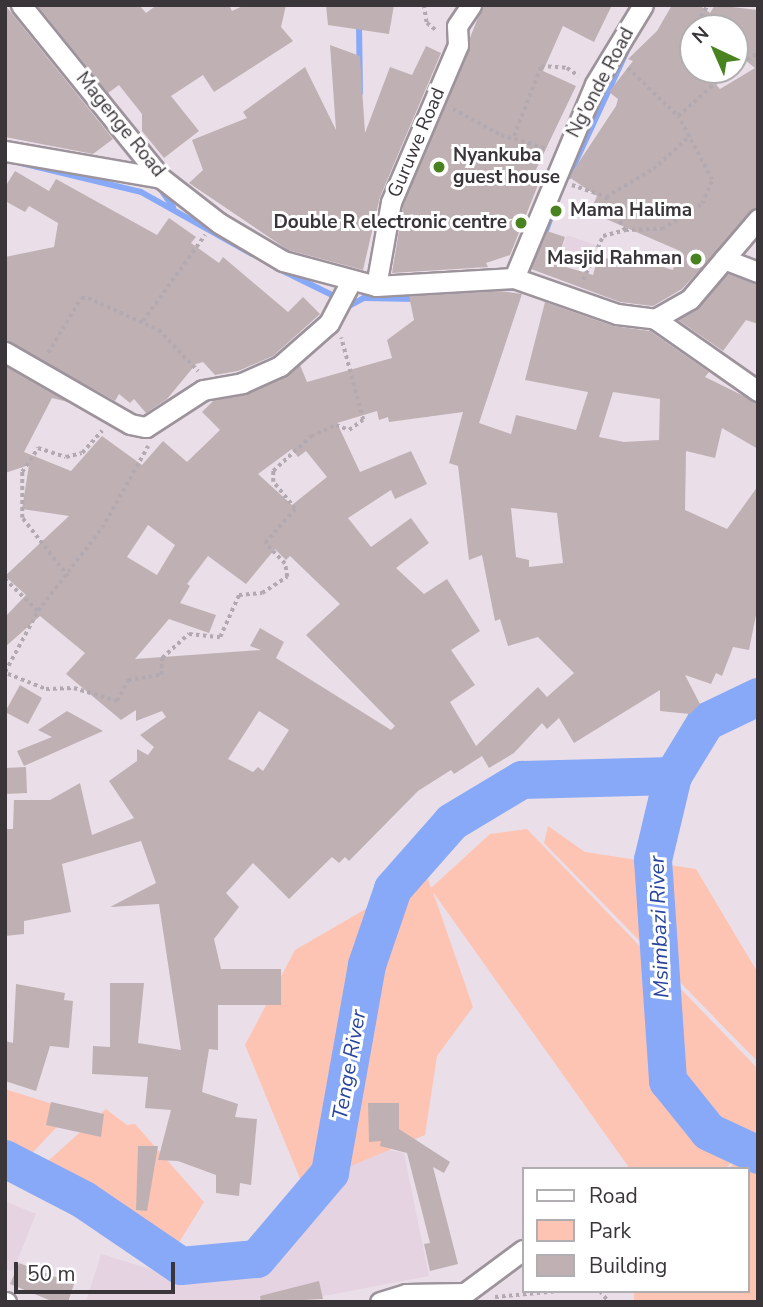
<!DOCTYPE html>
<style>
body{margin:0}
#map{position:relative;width:763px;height:1307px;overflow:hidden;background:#eadfe8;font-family:"Nunito Sans",sans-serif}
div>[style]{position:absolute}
.built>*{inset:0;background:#e5d3e2}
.green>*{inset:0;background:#fdc4b4}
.stream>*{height:6px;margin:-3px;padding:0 3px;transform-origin:3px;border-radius:3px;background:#88a9f7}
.river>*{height:38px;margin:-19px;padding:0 19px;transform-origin:19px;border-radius:19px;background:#88a9f7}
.building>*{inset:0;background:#bfb0b3}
.path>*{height:3.5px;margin-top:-1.75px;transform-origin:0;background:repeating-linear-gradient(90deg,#b3aab1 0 3.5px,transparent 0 7px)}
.roads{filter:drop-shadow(2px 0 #9d939b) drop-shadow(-2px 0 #9d939b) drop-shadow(0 2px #9d939b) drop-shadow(0 -2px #9d939b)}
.minor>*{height:19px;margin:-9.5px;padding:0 9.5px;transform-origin:9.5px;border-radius:9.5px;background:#fff}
.dots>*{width:19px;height:19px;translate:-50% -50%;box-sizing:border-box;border:4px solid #fff;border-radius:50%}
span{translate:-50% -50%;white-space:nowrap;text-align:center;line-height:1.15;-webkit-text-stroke:6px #fff;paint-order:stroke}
.street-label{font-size:19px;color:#3a3539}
.poi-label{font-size:19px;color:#3a3539;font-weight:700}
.left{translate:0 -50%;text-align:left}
.right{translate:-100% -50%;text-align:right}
.water-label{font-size:21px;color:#27449e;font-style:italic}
.frame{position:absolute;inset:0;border:7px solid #3a3539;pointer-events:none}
.legend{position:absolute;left:522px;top:1167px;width:228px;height:126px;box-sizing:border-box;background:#fff;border:2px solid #b0aeb0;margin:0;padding:9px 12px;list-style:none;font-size:21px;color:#3a3539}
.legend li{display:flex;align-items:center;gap:14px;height:35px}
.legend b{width:35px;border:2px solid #b0aeb0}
.north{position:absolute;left:679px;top:14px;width:70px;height:70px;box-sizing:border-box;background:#fff;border:2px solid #b0aeb0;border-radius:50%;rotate:316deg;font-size:19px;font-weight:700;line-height:28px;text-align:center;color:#3a3539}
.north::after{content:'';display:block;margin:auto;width:24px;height:32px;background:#498320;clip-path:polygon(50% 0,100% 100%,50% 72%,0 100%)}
.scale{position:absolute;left:14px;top:1262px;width:161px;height:32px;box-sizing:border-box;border:4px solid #3a3539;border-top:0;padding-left:9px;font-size:21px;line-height:24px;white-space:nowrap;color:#3a3539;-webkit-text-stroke:5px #fff;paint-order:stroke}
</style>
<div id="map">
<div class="built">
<div style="clip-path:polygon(567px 235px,596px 245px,591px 259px,562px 248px)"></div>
<div style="clip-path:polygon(357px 1144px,404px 1153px,429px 1276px,292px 1302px,86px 1302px,101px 1254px,180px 1278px,262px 1271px)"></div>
<div style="clip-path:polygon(5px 1201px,36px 1214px,13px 1271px,5px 1269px)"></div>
</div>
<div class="green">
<div style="clip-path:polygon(548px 826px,585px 852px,696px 869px,758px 973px,758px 1062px,544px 843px)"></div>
<div style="clip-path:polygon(527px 829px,758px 1069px,758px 1136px,725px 1169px,630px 1169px,433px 892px,473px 1007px,437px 1056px,425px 1135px,303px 1186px,245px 1045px,295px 950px,426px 874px,431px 888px,490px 834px)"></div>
<div style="clip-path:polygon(5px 1089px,62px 1107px,68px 1115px,5px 1182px)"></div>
<div style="clip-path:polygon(106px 1109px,127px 1125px,135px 1124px,204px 1202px,178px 1244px,154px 1259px,70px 1206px,39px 1169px)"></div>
<div style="clip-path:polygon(758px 1140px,758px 1302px,634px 1302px,634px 1291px,747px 1291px,747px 1169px,728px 1169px)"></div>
</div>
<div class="stream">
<div style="left:359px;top:24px;width:69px;rotate:89.2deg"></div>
<div style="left:21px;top:163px;width:123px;rotate:13.6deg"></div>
<div style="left:141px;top:192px;width:127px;rotate:29.2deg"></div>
<div style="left:569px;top:176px;width:145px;rotate:-65.2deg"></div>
<div style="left:157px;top:184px;width:28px;rotate:55deg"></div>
<div style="left:537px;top:255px;width:61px;rotate:-69.8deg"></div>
<div style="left:277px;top:268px;width:59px;rotate:26.1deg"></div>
<div style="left:494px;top:288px;width:31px"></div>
<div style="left:454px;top:295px;width:23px;rotate:-18deg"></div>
<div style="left:345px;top:308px;width:21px;rotate:-28deg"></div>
<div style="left:364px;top:298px;width:51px;rotate:1.1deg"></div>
</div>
<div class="river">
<div style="left:758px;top:697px;width:58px;rotate:154.3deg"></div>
<div style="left:706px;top:722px;width:63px;rotate:121.4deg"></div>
<div style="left:673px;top:776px;width:86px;rotate:103.4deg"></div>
<div style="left:653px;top:860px;width:222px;rotate:86.1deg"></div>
<div style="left:668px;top:1081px;width:65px;rotate:51.2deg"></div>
<div style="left:709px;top:1132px;width:54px;rotate:25.1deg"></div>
<div style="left:5px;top:1159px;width:89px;rotate:27.4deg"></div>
<div style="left:84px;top:1200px;width:117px;rotate:34.2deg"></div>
<div style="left:181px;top:1266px;width:76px;rotate:-5.3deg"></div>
<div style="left:257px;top:1259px;width:113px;rotate:-49.7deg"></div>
<div style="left:330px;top:1173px;width:211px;rotate:-79.9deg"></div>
<div style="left:367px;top:965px;width:80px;rotate:-71.1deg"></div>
<div style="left:393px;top:889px;width:89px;rotate:-48.6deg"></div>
<div style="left:452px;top:822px;width:82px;rotate:-31deg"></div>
<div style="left:522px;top:780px;width:151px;rotate:-1.5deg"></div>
</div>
<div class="building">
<div style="clip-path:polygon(5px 5px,113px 139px,93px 154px,5px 137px)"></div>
<div style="clip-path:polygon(37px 5px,139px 5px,146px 13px,157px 5px,229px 5px,232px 11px,245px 5px,286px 5px,281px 27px,293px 41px,214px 92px,203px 75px,171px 96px,199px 131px,164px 158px,142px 131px,142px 114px,119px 85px,108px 93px)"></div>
<div style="clip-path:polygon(326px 5px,394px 5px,389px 34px,328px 25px)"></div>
<div style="clip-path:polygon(483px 5px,612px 5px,594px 42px,563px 26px,543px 71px,576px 86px,531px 180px,538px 185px,510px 255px,486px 263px,488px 267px,392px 273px,403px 206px)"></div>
<div style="clip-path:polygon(evenodd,672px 5px,699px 5px,710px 13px,715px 5px,758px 10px,758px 207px,682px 289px,653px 306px,620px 302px,531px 269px,547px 231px,565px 237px,556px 264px,593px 275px,598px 256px,623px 263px,624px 255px,673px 270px,680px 251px,590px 212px,597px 196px,569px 177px,616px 106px,618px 99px,609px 92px,633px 61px,628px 59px,657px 31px,672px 5px,693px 28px,735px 28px,735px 52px,755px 68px,720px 89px,703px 70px,693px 70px,693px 28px)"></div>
<div style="clip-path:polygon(330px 45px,360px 56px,365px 133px,390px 67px,412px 75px,426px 46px,441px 53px,380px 197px,363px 270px,288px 250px,189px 183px,203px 170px,192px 140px,247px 118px,243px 112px,305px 67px,336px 130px)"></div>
<div style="clip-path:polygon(15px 171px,49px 191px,56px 179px,157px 235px,169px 218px,196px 237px,191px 243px,219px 263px,223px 257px,288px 312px,303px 297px,320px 314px,273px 356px,238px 371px,215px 375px,203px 362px,196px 364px,167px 399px,146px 413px,134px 399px,130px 403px,119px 394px,115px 401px,5px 340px,5px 257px,54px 247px,58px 223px,29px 206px,25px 212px,5px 201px,5px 187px)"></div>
<div style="clip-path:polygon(728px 274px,758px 284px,758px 324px,746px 320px,723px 351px,678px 320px,699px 307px)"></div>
<div style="clip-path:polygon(evenodd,500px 291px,522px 294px,479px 423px,511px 434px,516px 415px,576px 430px,588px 392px,525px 380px,545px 302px,613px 326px,650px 331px,709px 372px,705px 377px,758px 403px,758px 449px,722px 428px,715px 458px,686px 451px,685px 510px,727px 529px,758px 486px,758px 605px,749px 650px,733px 647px,722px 676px,716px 673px,711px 684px,685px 675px,700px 704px,690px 714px,660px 711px,660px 690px,574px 743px,559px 718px,547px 729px,542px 723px,514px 753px,489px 768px,482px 756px,454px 774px,451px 770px,418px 791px,349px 861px,345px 857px,339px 863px,332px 857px,289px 899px,253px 863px,226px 893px,239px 907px,214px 939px,221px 969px,281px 969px,281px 1005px,218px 1005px,218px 1050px,209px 1049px,202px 1092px,238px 1104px,235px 1117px,257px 1119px,251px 1185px,240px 1183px,239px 1196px,216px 1193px,216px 1175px,178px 1161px,158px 1160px,171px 1110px,145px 1108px,148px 1077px,92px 1074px,93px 1046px,110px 1047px,110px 983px,144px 983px,138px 1043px,181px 1050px,159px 904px,110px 907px,156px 883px,141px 841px,62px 864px,71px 912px,24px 921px,24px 934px,5px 936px,5px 829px,13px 829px,14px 800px,50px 800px,80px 783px,92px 835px,134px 818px,109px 781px,137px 761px,137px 749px,148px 755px,154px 747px,140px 735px,166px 717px,162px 711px,136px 721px,136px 710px,121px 720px,66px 674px,85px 653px,40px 616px,5px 647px,5px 617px,26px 595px,5px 576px,69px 516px,22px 509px,29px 465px,5px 473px,5px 366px,68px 402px,52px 398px,24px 452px,71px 471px,102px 436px,142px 465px,163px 441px,187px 462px,220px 430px,202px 412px,214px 400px,247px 394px,300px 365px,307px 382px,392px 358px,387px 340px,414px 320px,409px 296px,500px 291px,613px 392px,660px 399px,659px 440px,624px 442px,599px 437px,613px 392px,500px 291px,377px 411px,379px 420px,388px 417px,389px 422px,463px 412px,449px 463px,458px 466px,469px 560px,482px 555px,495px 621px,500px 619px,508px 646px,538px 637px,574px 673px,547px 697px,538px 687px,476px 746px,450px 702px,475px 685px,451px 650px,480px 631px,447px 579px,424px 594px,396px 568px,429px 543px,411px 518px,371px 547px,348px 518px,391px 490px,395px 499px,427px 484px,411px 451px,360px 472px,337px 423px,377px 411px,500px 291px,292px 449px,298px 457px,306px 451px,327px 477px,292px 505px,258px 474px,292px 449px,500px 291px,511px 508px,557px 513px,563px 563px,529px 567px,529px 560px,516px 557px,511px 508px,500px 291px,148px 525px,175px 545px,157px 575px,127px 557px,148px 525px,500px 291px,275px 549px,286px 560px,290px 556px,340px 604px,306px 635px,395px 726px,391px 730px,276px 658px,284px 642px,260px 628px,250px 646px,261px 650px,135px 659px,169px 619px,209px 633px,216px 615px,180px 603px,190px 586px,187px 584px,208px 556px,246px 584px,275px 549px,500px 291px,259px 711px,289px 730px,263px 771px,258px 767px,253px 772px,228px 759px,259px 711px)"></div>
<div style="clip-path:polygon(20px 685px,42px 698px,28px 724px,5px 712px)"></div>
<div style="clip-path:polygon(67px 711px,103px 731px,24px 766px,17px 751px,52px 737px,38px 730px)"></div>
<div style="clip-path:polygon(26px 767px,27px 793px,5px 794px,5px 768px)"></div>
<div style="clip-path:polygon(16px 984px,65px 993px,64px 1000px,73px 1001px,69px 1048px,50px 1046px,36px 1091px,5px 1081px,5px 1041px,13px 1043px)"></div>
<div style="clip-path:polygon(51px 1102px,104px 1114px,101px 1137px,46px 1125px)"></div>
<div style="clip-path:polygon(368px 1103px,399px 1103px,399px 1129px,450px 1162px,444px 1173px,433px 1167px,458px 1264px,430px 1271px,424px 1244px,430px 1243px,407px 1153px,380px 1146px,381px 1141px,369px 1142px)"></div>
<div style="clip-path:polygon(138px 1146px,158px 1146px,147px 1211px,136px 1210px)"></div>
<div style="clip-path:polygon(19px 1263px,74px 1284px,68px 1302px,54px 1302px,10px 1284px)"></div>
<div style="clip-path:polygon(319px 1281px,323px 1299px,261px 1302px,260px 1296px)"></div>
</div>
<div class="path">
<div style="left:424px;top:5px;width:18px;rotate:81deg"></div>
<div style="left:427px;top:23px;width:11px;rotate:38deg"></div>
<div style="left:693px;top:47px;width:11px;rotate:-139deg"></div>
<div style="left:685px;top:40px;width:42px;rotate:-56.7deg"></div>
<div style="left:735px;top:67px;width:27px;rotate:-31deg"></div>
<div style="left:628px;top:68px;width:69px;rotate:43.8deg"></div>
<div style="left:678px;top:116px;width:69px;rotate:-41.5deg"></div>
<div style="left:453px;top:109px;width:55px;rotate:28.4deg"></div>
<div style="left:501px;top:135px;width:49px;rotate:16.6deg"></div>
<div style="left:514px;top:136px;width:75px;rotate:-68.9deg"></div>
<div style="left:541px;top:66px;width:26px;rotate:4deg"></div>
<div style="left:567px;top:68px;width:14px;rotate:34deg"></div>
<div style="left:572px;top:185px;width:36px;rotate:19deg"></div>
<div style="left:606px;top:197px;width:55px;rotate:-30.8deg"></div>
<div style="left:653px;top:169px;width:50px;rotate:-41.7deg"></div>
<div style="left:606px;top:197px;width:38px;rotate:60deg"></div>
<div style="left:625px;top:230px;width:37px;rotate:-2deg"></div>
<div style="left:662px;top:229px;width:47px;rotate:-32deg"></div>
<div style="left:702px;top:204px;width:26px;rotate:-67deg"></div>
<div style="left:712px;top:180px;width:72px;rotate:-118deg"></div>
<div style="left:583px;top:280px;width:48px;rotate:-65.6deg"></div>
<div style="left:603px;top:236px;width:23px;rotate:-15deg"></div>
<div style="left:143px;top:321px;width:106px;rotate:-54.2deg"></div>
<div style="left:48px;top:353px;width:64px;rotate:-59deg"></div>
<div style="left:81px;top:298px;width:7px"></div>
<div style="left:88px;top:298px;width:78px;rotate:24.3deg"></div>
<div style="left:159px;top:330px;width:57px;rotate:46.4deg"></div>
<div style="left:68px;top:577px;width:75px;rotate:-127.9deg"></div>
<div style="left:22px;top:518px;width:46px;rotate:-90deg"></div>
<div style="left:22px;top:472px;width:29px;rotate:-56deg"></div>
<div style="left:38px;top:448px;width:29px;rotate:18deg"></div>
<div style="left:66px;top:457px;width:16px;rotate:-14deg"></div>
<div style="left:82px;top:453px;width:30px;rotate:-48deg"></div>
<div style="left:5px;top:579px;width:46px;rotate:44.1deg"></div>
<div style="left:5px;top:672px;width:69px;rotate:-61.6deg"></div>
<div style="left:38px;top:611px;width:105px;rotate:-52.4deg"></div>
<div style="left:102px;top:528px;width:94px;rotate:-60.7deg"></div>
<div style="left:8px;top:674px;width:41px;rotate:21.5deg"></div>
<div style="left:46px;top:689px;width:28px;rotate:-2deg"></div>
<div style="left:74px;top:688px;width:45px;rotate:16.8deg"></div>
<div style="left:117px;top:701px;width:24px;rotate:-62deg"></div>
<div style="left:128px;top:680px;width:33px;rotate:-9deg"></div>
<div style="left:161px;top:675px;width:17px;rotate:-87deg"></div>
<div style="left:162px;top:658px;width:36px;rotate:-42deg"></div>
<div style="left:189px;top:634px;width:31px;rotate:6deg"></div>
<div style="left:220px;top:637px;width:46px;rotate:-65.7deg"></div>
<div style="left:239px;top:595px;width:23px;rotate:-5deg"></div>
<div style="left:262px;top:593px;width:30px;rotate:-33deg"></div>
<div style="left:287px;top:577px;width:13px;rotate:-99deg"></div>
<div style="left:285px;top:564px;width:29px;rotate:-134deg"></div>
<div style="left:265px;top:543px;width:45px;rotate:-48.6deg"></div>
<div style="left:295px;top:509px;width:35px;rotate:-129deg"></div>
<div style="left:273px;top:482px;width:11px;rotate:-90deg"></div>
<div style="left:273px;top:471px;width:52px;rotate:-42.6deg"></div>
<div style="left:311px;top:436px;width:27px;rotate:-24deg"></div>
<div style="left:336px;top:425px;width:14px;rotate:21deg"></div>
<div style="left:349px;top:430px;width:17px;rotate:-36deg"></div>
<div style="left:363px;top:420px;width:85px;rotate:-105deg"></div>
<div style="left:600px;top:1291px;width:14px;rotate:51deg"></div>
<div style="left:495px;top:1297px;width:65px;rotate:-5.3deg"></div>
</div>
<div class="roads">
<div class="minor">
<div style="left:21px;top:5px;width:223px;rotate:51deg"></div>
<div style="left:161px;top:178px;width:73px;rotate:37.8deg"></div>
<div style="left:219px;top:223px;width:74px;rotate:30.7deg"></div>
<div style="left:283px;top:261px;width:96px;rotate:15deg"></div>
<div style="left:376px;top:286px;width:138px;rotate:-3.3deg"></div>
<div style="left:5px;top:151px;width:158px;rotate:9.8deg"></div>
<div style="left:724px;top:259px;width:36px;rotate:21deg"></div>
<div style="left:514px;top:278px;width:210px;rotate:-67.3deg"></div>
<div style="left:595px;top:84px;width:92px;rotate:-58.7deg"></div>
<div style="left:514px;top:278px;width:109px;rotate:19.3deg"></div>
<div style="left:617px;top:314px;width:38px;rotate:7deg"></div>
<div style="left:655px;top:319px;width:40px;rotate:-29.7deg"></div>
<div style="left:690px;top:299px;width:105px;rotate:-49.6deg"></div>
<div style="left:376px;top:286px;width:85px;rotate:-79.9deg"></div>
<div style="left:391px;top:202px;width:171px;rotate:-66.9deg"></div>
<div style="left:458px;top:45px;width:19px;rotate:-93deg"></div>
<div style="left:457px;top:26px;width:25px;rotate:-56deg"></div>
<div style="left:655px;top:319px;width:126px;rotate:35deg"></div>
<div style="left:5px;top:352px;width:144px;rotate:29.9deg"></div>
<div style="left:130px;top:424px;width:16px;rotate:11deg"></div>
<div style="left:146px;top:427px;width:68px;rotate:-33deg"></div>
<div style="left:203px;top:390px;width:40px;rotate:-10deg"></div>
<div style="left:242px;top:383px;width:42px;rotate:-24.1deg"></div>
<div style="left:280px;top:366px;width:65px;rotate:-41.3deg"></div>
<div style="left:329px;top:323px;width:45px;rotate:-62.3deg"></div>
<div style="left:5px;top:1302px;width:1px"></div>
<div style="left:380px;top:1302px;width:27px;rotate:-17deg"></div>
<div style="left:406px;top:1294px;width:59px;rotate:-1deg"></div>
<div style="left:465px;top:1293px;width:72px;rotate:-36.6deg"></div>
</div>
</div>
<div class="dots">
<div style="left:439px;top:167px;background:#498320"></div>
<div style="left:556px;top:211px;background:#498320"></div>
<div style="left:521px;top:223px;background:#498320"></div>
<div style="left:696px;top:259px;background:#498320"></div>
</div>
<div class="street-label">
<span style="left:601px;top:83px;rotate:-62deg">Ng'onde Road</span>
<span style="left:120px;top:125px;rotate:51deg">Magenge Road</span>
<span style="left:417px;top:143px;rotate:-67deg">Guruwe Road</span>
</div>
<div class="poi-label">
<span class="left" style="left:453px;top:167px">Nyankuba<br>guest house</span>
<span class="left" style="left:570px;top:211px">Mama Halima</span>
<span class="right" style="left:507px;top:223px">Double R electronic centre</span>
<span class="right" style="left:682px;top:259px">Masjid Rahman</span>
</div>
<div class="water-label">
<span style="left:659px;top:927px;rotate:-92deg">Msimbazi River</span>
<span style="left:349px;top:1065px;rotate:-80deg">Tenge River</span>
</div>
<div class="frame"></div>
<ul class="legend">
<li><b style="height:9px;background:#fff"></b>Road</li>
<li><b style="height:19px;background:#fdc4b4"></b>Park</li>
<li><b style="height:19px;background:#bfb0b3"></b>Building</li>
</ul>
<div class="north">N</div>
<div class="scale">50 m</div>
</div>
